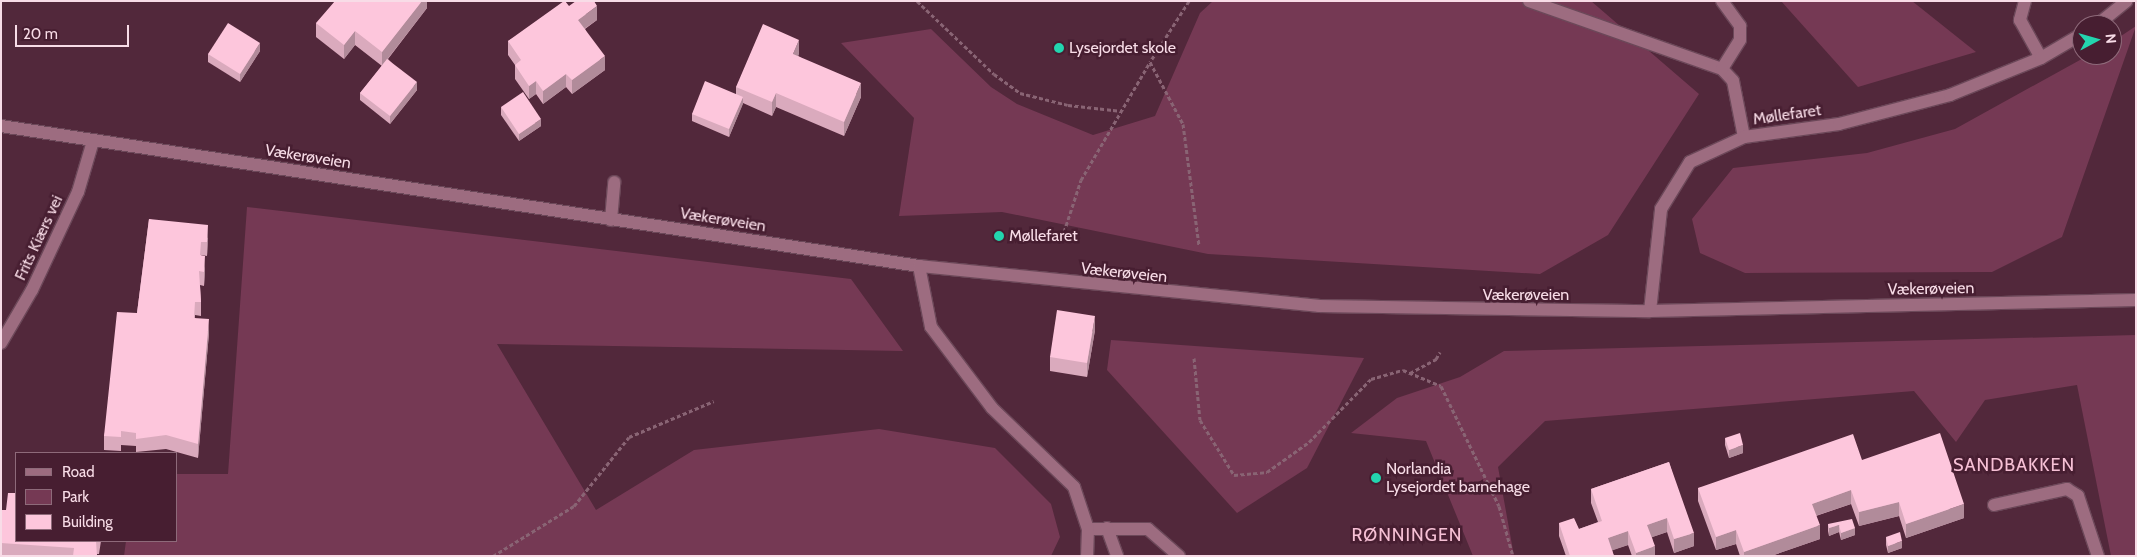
<!DOCTYPE html>
<meta charset="utf-8">
<style>
body{margin:0}
#map{position:relative;width:2137px;height:557px;overflow:hidden;background:#52283b;font-family:Cabin,sans-serif}
div>[style]{position:absolute}
.green>*{inset:0;background:#753954}
.path>*{height:3px;margin-top:-1.5px;transform-origin:0;background:repeating-linear-gradient(90deg,#896474 0 4px,transparent 0 6.5px)}
.roads{filter:drop-shadow(1px 0 #6c4859) drop-shadow(-1px 0 #6c4859) drop-shadow(0 1px #6c4859) drop-shadow(0 -1px #6c4859)}
.service>*{height:12px;margin:-6px;padding:0 6px;transform-origin:6px;border-radius:6px;background:#9d6c80}
.minor>*{height:12px;margin:-6px;padding:0 6px;transform-origin:6px;border-radius:6px;background:#9d6c80}
.secondary>*{height:12px;margin:-6px;padding:0 6px;transform-origin:6px;border-radius:6px;background:#9d6c80}
.wall>*{inset:0;background:#daaabd}
.shaded-wall>*{inset:0;background:#b18b9a}
.building>*{inset:0;background:#fdc6dc}
.dots>*{width:14px;height:14px;translate:-50% -50%;box-sizing:border-box;border:2px solid #471e31;border-radius:50%}
span{translate:-50% -50%;white-space:nowrap;text-align:center;line-height:1.15;-webkit-text-stroke:5px #471e31;paint-order:stroke}
.poi-label{font-size:16px;color:#f8dce7}
.left{translate:0 -50%;text-align:left}
.street-label{font-size:16px;color:#f8dce7}
.neighbourhood-label{font-size:18px;color:#f6c0d5;letter-spacing:1px}
.frame{position:absolute;inset:0;border:2px solid #f8dce7;pointer-events:none}
.legend{position:absolute;left:15px;top:452px;width:162px;height:90px;box-sizing:border-box;background:#471e31;border:1px solid #8e6a7a;margin:0;padding:6px 9px;list-style:none;font-size:15px;color:#f8dce7}
.legend li{display:flex;align-items:center;gap:10px;height:25px}
.legend b{width:25px;border:1px solid #8e6a7a}
.north{position:absolute;left:2072px;top:15px;width:50px;height:50px;box-sizing:border-box;background:#471e31;border:1px solid #8e6a7a;border-radius:50%;rotate:84deg;font-size:14px;font-weight:700;line-height:20px;text-align:center;color:#f8dce7}
.north::after{content:'';display:block;margin:auto;width:18px;height:22px;background:#23d5af;clip-path:polygon(50% 0,100% 100%,50% 72%,0 100%)}
.scale{position:absolute;left:15px;top:25px;width:114px;height:22px;box-sizing:border-box;border:2px solid #f8dce7;border-top:0;padding-left:6px;font-size:15px;line-height:18px;white-space:nowrap;color:#f8dce7;-webkit-text-stroke:4px #471e31;paint-order:stroke}
</style>
<div id="map">
<div class="green">
<div style="clip-path:polygon(1213px 1px,1591px 1px,1699px 94px,1608px 235px,1540px 274px,1208px 254px,1002px 212px,899px 216px,914px 118px,841px 43px,931px 29px,991px 87px,1017px 104px,1093px 135px,1155px 116px,1200px 13px)"></div>
<div style="clip-path:polygon(1781px 1px,1912px 1px,1976px 52px,1858px 87px)"></div>
<div style="clip-path:polygon(2136px 26px,2062px 237px,1992px 272px,1745px 273px,1700px 253px,1692px 219px,1733px 168px,1867px 153px,1955px 129px,2089px 55px,2112px 55px,2112px 42px)"></div>
<div style="clip-path:polygon(247px 207px,851px 279px,903px 351px,497px 344px,596px 510px,694px 450px,879px 429px,995px 448px,1051px 504px,1060px 537px,1051px 556px,124px 556px,126px 541px,176px 541px,176px 474px,228px 474px)"></div>
<div style="clip-path:polygon(2136px 335px,2136px 556px,2111px 556px,2077px 385px,1985px 400px,1956px 442px,1914px 391px,1545px 421px,1498px 467px,1514px 556px,1473px 556px,1426px 441px,1351px 433px,1397px 398px,1460px 377px,1504px 351px)"></div>
<div style="clip-path:polygon(1111px 340px,1364px 358px,1307px 468px,1237px 513px,1107px 370px)"></div>
</div>
<div class="path">
<div style="left:917px;top:1px;width:106px;rotate:43.5deg"></div>
<div style="left:994px;top:74px;width:32px;rotate:36deg"></div>
<div style="left:1020px;top:93px;width:49px;rotate:14deg"></div>
<div style="left:1068px;top:105px;width:54px;rotate:6.3deg"></div>
<div style="left:1189px;top:1px;width:72px;rotate:122.6deg"></div>
<div style="left:1150px;top:62px;width:70px;rotate:62deg"></div>
<div style="left:1183px;top:124px;width:123px;rotate:82.5deg"></div>
<div style="left:1062px;top:238px;width:61px;rotate:-71.9deg"></div>
<div style="left:1081px;top:180px;width:137px;rotate:-59.7deg"></div>
<div style="left:1194px;top:358px;width:62px;rotate:84.5deg"></div>
<div style="left:1200px;top:420px;width:65px;rotate:58.3deg"></div>
<div style="left:1234px;top:475px;width:33px;rotate:-5deg"></div>
<div style="left:1267px;top:472px;width:52px;rotate:-35.5deg"></div>
<div style="left:1309px;top:442px;width:88px;rotate:-45.5deg"></div>
<div style="left:1371px;top:379px;width:33px;rotate:-16deg"></div>
<div style="left:1403px;top:370px;width:41px;rotate:22.8deg"></div>
<div style="left:1441px;top:386px;width:133px;rotate:64.2deg"></div>
<div style="left:1499px;top:506px;width:52px;rotate:74.4deg"></div>
<div style="left:1410px;top:373px;width:30px;rotate:-28deg"></div>
<div style="left:1436px;top:359px;width:8px;rotate:-60deg"></div>
<div style="left:493px;top:556px;width:95px;rotate:-31.7deg"></div>
<div style="left:574px;top:506px;width:88px;rotate:-51.4deg"></div>
<div style="left:629px;top:437px;width:92px;rotate:-23deg"></div>
</div>
<div class="roads">
<div class="service">
<div style="left:1529px;top:1px;width:205px;rotate:19.4deg"></div>
<div style="left:1722px;top:69px;width:16px;rotate:47deg"></div>
<div style="left:1733px;top:81px;width:57px;rotate:78.9deg"></div>
<div style="left:1722px;top:1px;width:31px;rotate:54deg"></div>
<div style="left:1740px;top:26px;width:14px;rotate:90deg"></div>
<div style="left:1740px;top:40px;width:34px;rotate:122deg"></div>
<div style="left:2025px;top:1px;width:20px;rotate:105deg"></div>
<div style="left:2020px;top:20px;width:43px;rotate:61.1deg"></div>
<div style="left:611px;top:220px;width:38px;rotate:-85deg"></div>
<div style="left:1994px;top:505px;width:75px;rotate:-12.4deg"></div>
<div style="left:2067px;top:489px;width:13px;rotate:32deg"></div>
<div style="left:2078px;top:496px;width:63px;rotate:71.6deg"></div>
<div style="left:1088px;top:529px;width:60px"></div>
<div style="left:1148px;top:529px;width:41px;rotate:41.1deg"></div>
</div>
<div class="minor">
<div style="left:2097px;top:25px;width:38px;rotate:-39deg"></div>
<div style="left:919px;top:266px;width:62px;rotate:78.9deg"></div>
<div style="left:931px;top:327px;width:101px;rotate:53deg"></div>
<div style="left:992px;top:408px;width:114px;rotate:43.9deg"></div>
<div style="left:1074px;top:487px;width:44px;rotate:71.6deg"></div>
<div style="left:1088px;top:529px;width:27px;rotate:92deg"></div>
<div style="left:1650px;top:311px;width:103px;rotate:-83.8deg"></div>
<div style="left:1661px;top:209px;width:55px;rotate:-58.3deg"></div>
<div style="left:1690px;top:162px;width:60px;rotate:-24.8deg"></div>
<div style="left:1744px;top:137px;width:96px;rotate:-7.8deg"></div>
<div style="left:1839px;top:124px;width:115px;rotate:-14.6deg"></div>
<div style="left:1950px;top:95px;width:98px;rotate:-22.1deg"></div>
<div style="left:2041px;top:58px;width:48px;rotate:-30.3deg"></div>
<div style="left:1px;top:343px;width:61px;rotate:-59.7deg"></div>
<div style="left:32px;top:290px;width:108px;rotate:-64.9deg"></div>
<div style="left:78px;top:192px;width:53px;rotate:-73.6deg"></div>
<div style="left:1107px;top:528px;width:30px;rotate:70deg"></div>
</div>
<div class="secondary">
<div style="left:1px;top:126px;width:929px;rotate:8.67deg"></div>
<div style="left:919px;top:266px;width:402px;rotate:5.7deg"></div>
<div style="left:1319px;top:306px;width:331px;rotate:0.9deg"></div>
<div style="left:1650px;top:311px;width:486px;rotate:-1.3deg"></div>
</div>
</div>
<div class="wall">
<div style="clip-path:polygon(427px 1px,427px 8px,388px 59px,417px 90px,390px 124px,360px 100px,360px 93px,382px 66px,355px 45px,344px 59px,316px 37px,316px 23px)"></div>
<div style="clip-path:polygon(569px 6px,597px 20px,585px 29px,605px 70px,572px 94px,566px 87px,543px 104px,536px 94px,529px 99px,515px 79px,515px 65px,508px 55px,508px 41px)"></div>
<div style="clip-path:polygon(260px 51px,240px 82px,208px 62px,208px 54px)"></div>
<div style="clip-path:polygon(799px 54px,798px 56px,861px 97px,844px 136px,776px 107px,772px 116px,743px 103px,729px 137px,692px 121px,692px 114px,736px 94px,736px 87px)"></div>
<div style="clip-path:polygon(501px 107px,541px 126px,519px 141px,501px 115px)"></div>
<div style="clip-path:polygon(149px 219px,208px 238px,207px 256px,201px 255px,205px 270px,204px 286px,200px 285px,201px 302px,201px 316px,195px 315px,195px 318px,209px 333px,198px 458px,166px 449px,136px 452px,136px 446px,121px 445px,121px 451px,104px 450px,104px 436px,137px 313px)"></div>
<div style="clip-path:polygon(1095px 330px,1087px 377px,1050px 371px,1050px 357px)"></div>
<div style="clip-path:polygon(1725px 438px,1743px 453px,1729px 458px,1725px 445px)"></div>
<div style="clip-path:polygon(1862px 460px,1964px 518px,1906px 538px,1899px 516px,1859px 526px,1851px 504px,1816px 516px,1820px 539px,1771px 556px,1740px 556px,1736px 544px,1716px 550px,1698px 501px,1698px 488px)"></div>
<div style="clip-path:polygon(1669px 462px,1694px 546px,1674px 553px,1667px 532px,1652px 537px,1655px 556px,1632px 556px,1628px 545px,1612px 550px,1614px 556px,1566px 556px,1559px 536px,1559px 523px,1579px 529px,1598px 522px,1591px 503px,1591px 489px)"></div>
<div style="clip-path:polygon(1px 510px,16px 541px,101px 541px,99px 554px,97px 554px,97px 556px,1px 556px)"></div>
<div style="clip-path:polygon(1828px 524px,1855px 528px,1855px 535px,1841px 540px,1839px 532px,1829px 536px,1828px 531px)"></div>
<div style="clip-path:polygon(1886px 537px,1902px 548px,1888px 553px,1886px 545px)"></div>
</div>
<div class="shaded-wall">
<div style="clip-path:polygon(422px 1px,427px 1px,427px 8px,382px 66px,382px 52px)"></div>
<div style="clip-path:polygon(597px 6px,597px 20px,578px 33px,578px 20px)"></div>
<div style="clip-path:polygon(355px 31px,355px 45px,344px 59px,344px 45px)"></div>
<div style="clip-path:polygon(799px 40px,799px 54px,793px 67px,793px 54px)"></div>
<div style="clip-path:polygon(260px 43px,260px 51px,240px 82px,240px 74px)"></div>
<div style="clip-path:polygon(605px 56px,605px 70px,572px 94px,572px 80px)"></div>
<div style="clip-path:polygon(566px 74px,566px 87px,543px 104px,543px 91px)"></div>
<div style="clip-path:polygon(536px 81px,536px 94px,529px 99px,529px 86px)"></div>
<div style="clip-path:polygon(417px 82px,417px 90px,390px 124px,390px 116px)"></div>
<div style="clip-path:polygon(861px 83px,861px 97px,844px 136px,844px 122px)"></div>
<div style="clip-path:polygon(776px 93px,776px 107px,772px 116px,772px 102px)"></div>
<div style="clip-path:polygon(743px 97px,743px 104px,729px 137px,729px 129px)"></div>
<div style="clip-path:polygon(541px 119px,541px 126px,519px 141px,519px 134px)"></div>
<div style="clip-path:polygon(208px 225px,208px 238px,207px 256px,207px 242px)"></div>
<div style="clip-path:polygon(205px 256px,205px 270px,204px 286px,204px 272px)"></div>
<div style="clip-path:polygon(1095px 316px,1095px 330px,1087px 377px,1087px 363px)"></div>
<div style="clip-path:polygon(209px 319px,209px 333px,198px 458px,198px 444px)"></div>
<div style="clip-path:polygon(1743px 445px,1743px 453px,1729px 458px,1729px 450px)"></div>
<div style="clip-path:polygon(1851px 490px,1851px 504px,1812px 517px,1812px 504px)"></div>
<div style="clip-path:polygon(1899px 502px,1899px 516px,1859px 526px,1859px 512px)"></div>
<div style="clip-path:polygon(1964px 504px,1964px 518px,1906px 538px,1906px 524px)"></div>
<div style="clip-path:polygon(1667px 518px,1667px 532px,1647px 539px,1647px 525px)"></div>
<div style="clip-path:polygon(1820px 525px,1820px 539px,1771px 556px,1744px 556px,1744px 552px)"></div>
<div style="clip-path:polygon(1839px 525px,1839px 532px,1829px 536px,1829px 528px)"></div>
<div style="clip-path:polygon(1855px 528px,1855px 535px,1841px 540px,1841px 533px)"></div>
<div style="clip-path:polygon(1736px 530px,1736px 544px,1716px 550px,1716px 537px)"></div>
<div style="clip-path:polygon(1628px 531px,1628px 545px,1608px 552px,1608px 538px)"></div>
<div style="clip-path:polygon(1694px 533px,1694px 546px,1674px 553px,1674px 539px)"></div>
<div style="clip-path:polygon(1902px 541px,1902px 548px,1888px 553px,1888px 546px)"></div>
<div style="clip-path:polygon(1655px 546px,1655px 556px,1636px 556px,1636px 553px)"></div>
</div>
<div class="building">
<div style="clip-path:polygon(335px 1px,422px 1px,382px 52px,355px 31px,344px 45px,316px 23px)"></div>
<div style="clip-path:polygon(564px 1px,565px 1px,569px 6px,576px 1px,594px 1px,597px 6px,578px 20px,605px 56px,572px 80px,566px 74px,543px 91px,536px 81px,529px 86px,515px 65px,521px 60px,508px 41px)"></div>
<div style="clip-path:polygon(228px 23px,260px 43px,240px 74px,208px 54px)"></div>
<div style="clip-path:polygon(763px 24px,799px 40px,793px 54px,861px 83px,844px 122px,776px 93px,772px 102px,736px 87px)"></div>
<div style="clip-path:polygon(387px 59px,417px 82px,390px 116px,360px 93px)"></div>
<div style="clip-path:polygon(705px 81px,743px 97px,729px 129px,692px 114px)"></div>
<div style="clip-path:polygon(523px 92px,541px 119px,519px 134px,501px 107px)"></div>
<div style="clip-path:polygon(149px 219px,208px 225px,207px 242px,201px 242px,200px 255px,205px 256px,204px 272px,199px 271px,201px 302px,195px 302px,194px 318px,209px 319px,198px 444px,166px 435px,136px 439px,136px 433px,121px 431px,121px 437px,104px 436px,117px 312px,137px 313px)"></div>
<div style="clip-path:polygon(1057px 310px,1095px 316px,1087px 363px,1050px 357px)"></div>
<div style="clip-path:polygon(1740px 433px,1743px 445px,1729px 450px,1725px 438px)"></div>
<div style="clip-path:polygon(1940px 433px,1964px 504px,1906px 524px,1899px 502px,1859px 512px,1851px 490px,1812px 504px,1820px 525px,1744px 552px,1736px 530px,1716px 537px,1698px 488px,1853px 434px,1862px 460px)"></div>
<div style="clip-path:polygon(1669px 462px,1694px 533px,1674px 539px,1667px 518px,1647px 525px,1655px 546px,1636px 553px,1628px 531px,1608px 538px,1614px 556px,1570px 556px,1559px 523px,1574px 518px,1579px 529px,1602px 521px,1591px 489px)"></div>
<div style="clip-path:polygon(8px 493px,16px 493px,16px 541px,96px 541px,97px 556px,73px 556px,74px 548px,1px 543px,1px 510px,6px 510px)"></div>
<div style="clip-path:polygon(1852px 519px,1855px 528px,1841px 533px,1839px 525px,1829px 528px,1828px 524px)"></div>
<div style="clip-path:polygon(1900px 532px,1902px 541px,1888px 546px,1886px 537px)"></div>
</div>
<div class="dots">
<div style="left:1059px;top:48px;background:#23d5af"></div>
<div style="left:999px;top:236px;background:#23d5af"></div>
<div style="left:1376px;top:478px;background:#23d5af"></div>
</div>
<div class="poi-label">
<span class="left" style="left:1069px;top:48px">Lysejordet skole</span>
<span class="left" style="left:1009px;top:236px">Møllefaret</span>
<span class="left" style="left:1386px;top:478px">Norlandia<br>Lysejordet barnehage</span>
</div>
<div class="street-label">
<span style="left:1787px;top:115px;rotate:-8deg">Møllefaret</span>
<span style="left:308px;top:157px;rotate:9deg">Vækerøveien</span>
<span style="left:723px;top:220px;rotate:9deg">Vækerøveien</span>
<span style="left:39px;top:238px;rotate:-65deg">Frits Kiærs vei</span>
<span style="left:1124px;top:273px;rotate:6deg">Vækerøveien</span>
<span style="left:1931px;top:289px;rotate:-1deg">Vækerøveien</span>
<span style="left:1526px;top:295px">Vækerøveien</span>
</div>
<div class="neighbourhood-label">
<span style="left:2014px;top:465px">SANDBAKKEN</span>
<span style="left:1407px;top:535px">RØNNINGEN</span>
</div>
<div class="frame"></div>
<ul class="legend">
<li><b style="height:6px;background:#9d6c80"></b>Road</li>
<li><b style="height:14px;background:#753954"></b>Park</li>
<li><b style="height:14px;background:#fdc6dc"></b>Building</li>
</ul>
<div class="north">N</div>
<div class="scale">20 m</div>
</div>
